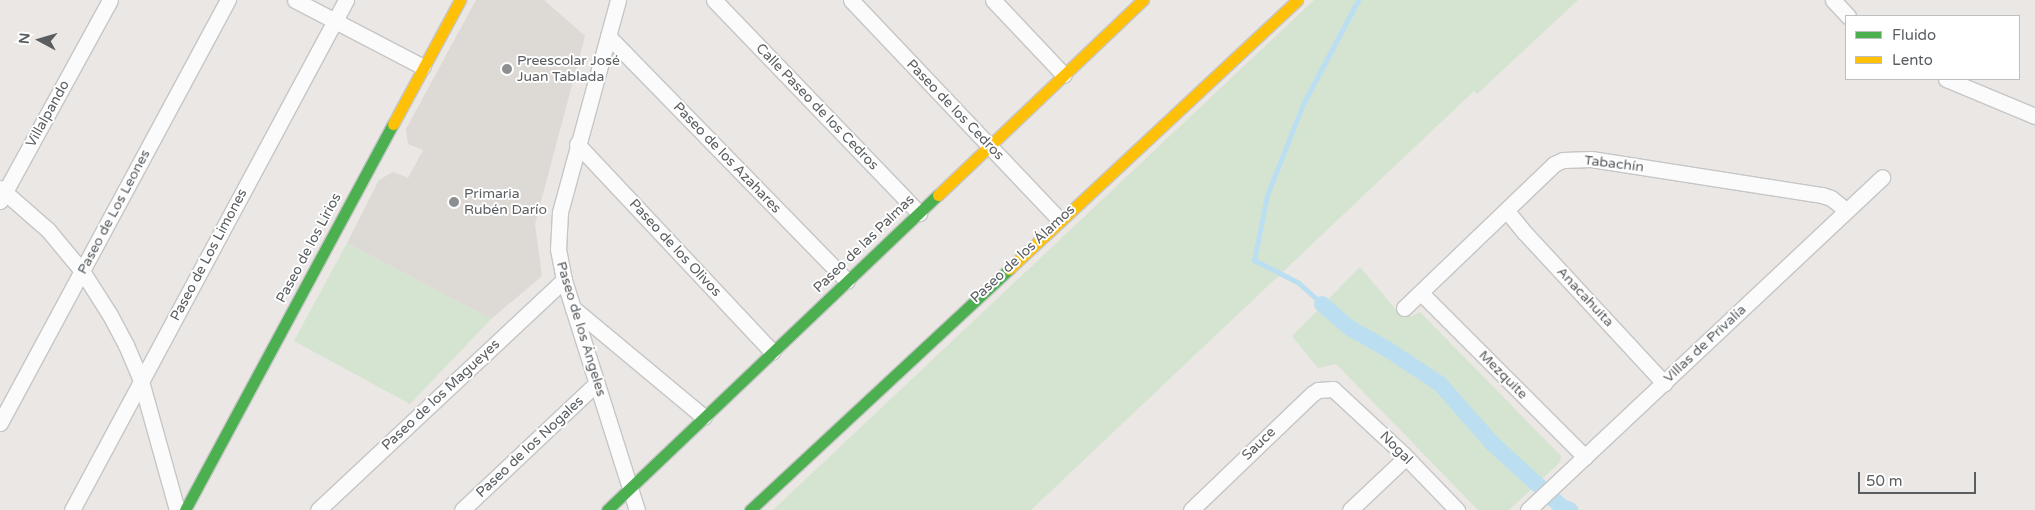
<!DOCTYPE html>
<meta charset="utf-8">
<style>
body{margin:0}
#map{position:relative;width:2035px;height:510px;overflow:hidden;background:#eae7e4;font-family:"Varela Round",sans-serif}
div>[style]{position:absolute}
.education>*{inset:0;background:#ddd9d4}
.green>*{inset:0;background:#d5e4d0}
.stream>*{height:5px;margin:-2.5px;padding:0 2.5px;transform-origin:2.5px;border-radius:2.5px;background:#bbdff1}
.canal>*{height:16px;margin:-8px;padding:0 8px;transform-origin:8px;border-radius:8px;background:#bbdff1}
.roads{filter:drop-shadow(1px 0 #c6c6c6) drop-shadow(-1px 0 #c6c6c6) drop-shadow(0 1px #c6c6c6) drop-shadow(0 -1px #c6c6c6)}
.street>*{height:15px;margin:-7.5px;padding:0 7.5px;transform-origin:7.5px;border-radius:7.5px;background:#fcfbfb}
.fast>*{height:11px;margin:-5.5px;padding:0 5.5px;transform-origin:5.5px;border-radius:5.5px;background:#4caf50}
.slow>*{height:11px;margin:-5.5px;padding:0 5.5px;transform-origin:5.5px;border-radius:5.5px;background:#ffc107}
.dots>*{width:14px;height:14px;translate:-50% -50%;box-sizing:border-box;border:2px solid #fff;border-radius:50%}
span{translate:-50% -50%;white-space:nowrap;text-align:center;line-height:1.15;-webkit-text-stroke:4px #fff;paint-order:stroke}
.poi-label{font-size:14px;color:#5a5e61}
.left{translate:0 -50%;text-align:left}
.street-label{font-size:14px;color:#5a5e61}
.legend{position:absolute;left:1845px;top:15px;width:175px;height:65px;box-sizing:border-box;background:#fff;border:1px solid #bdbfc0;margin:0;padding:6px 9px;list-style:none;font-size:15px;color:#5a5e61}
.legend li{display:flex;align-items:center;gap:10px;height:25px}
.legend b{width:25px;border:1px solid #bdbfc0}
.north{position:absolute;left:15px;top:15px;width:50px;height:50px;-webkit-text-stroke:4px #fff;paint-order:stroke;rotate:276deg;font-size:14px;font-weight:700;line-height:20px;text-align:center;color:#5a5e61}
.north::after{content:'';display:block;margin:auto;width:18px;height:22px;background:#5a5e61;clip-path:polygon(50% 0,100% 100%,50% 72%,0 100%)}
.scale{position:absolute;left:1858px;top:472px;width:118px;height:22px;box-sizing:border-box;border:2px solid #5a5e61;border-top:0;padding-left:6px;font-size:15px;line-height:18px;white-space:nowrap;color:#5a5e61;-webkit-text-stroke:4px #fff;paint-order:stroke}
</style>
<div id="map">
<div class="education">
<div style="clip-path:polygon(476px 0,544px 0,585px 36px,535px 224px,542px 276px,491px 319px,347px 243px,379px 180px,393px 172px,408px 178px,423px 150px,408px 144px,406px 129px)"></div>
</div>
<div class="green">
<div style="clip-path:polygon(1314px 0,1578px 0,1477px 94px,1474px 91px,1031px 510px,773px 510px)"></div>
<div style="clip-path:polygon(347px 243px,491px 319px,410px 404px,294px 341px)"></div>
<div style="clip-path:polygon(1360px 267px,1402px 317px,1412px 316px,1420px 312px,1561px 456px,1560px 462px,1509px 510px,1478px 510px,1336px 364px,1318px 368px,1292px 336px)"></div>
</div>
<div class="stream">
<div style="left:1322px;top:304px;width:31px;rotate:-138deg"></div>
<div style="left:1299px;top:283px;width:51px;rotate:-152.9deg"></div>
<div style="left:1254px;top:260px;width:66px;rotate:-78.7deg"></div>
<div style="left:1267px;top:195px;width:98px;rotate:-68.4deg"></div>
<div style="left:1303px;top:104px;width:118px;rotate:-62.1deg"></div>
</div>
<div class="canal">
<div style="left:1322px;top:304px;width:37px;rotate:41deg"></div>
<div style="left:1350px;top:328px;width:43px;rotate:29.6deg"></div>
<div style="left:1387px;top:349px;width:64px;rotate:33.4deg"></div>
<div style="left:1440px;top:384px;width:79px;rotate:48.6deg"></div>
<div style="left:1492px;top:443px;width:95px;rotate:42.4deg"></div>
<div style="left:1562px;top:507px;width:9px;rotate:21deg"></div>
</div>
<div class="roads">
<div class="street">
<div style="left:295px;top:0;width:144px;rotate:27.6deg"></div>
<div style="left:618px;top:0;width:220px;rotate:105.3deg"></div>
<div style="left:560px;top:212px;width:37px;rotate:93deg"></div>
<div style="left:558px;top:249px;width:32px;rotate:79deg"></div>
<div style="left:564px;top:280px;width:241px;rotate:72.4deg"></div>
<div style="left:714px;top:0;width:296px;rotate:46.1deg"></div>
<div style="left:851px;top:0;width:302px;rotate:46.5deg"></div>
<div style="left:993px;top:0;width:103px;rotate:46.6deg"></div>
<div style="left:1833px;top:0;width:22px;rotate:47deg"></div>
<div style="left:608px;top:36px;width:342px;rotate:45.7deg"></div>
<div style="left:1946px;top:79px;width:96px;rotate:22.6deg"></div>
<div style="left:577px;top:144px;width:285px;rotate:46.8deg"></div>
<div style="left:0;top:188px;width:64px;rotate:41.2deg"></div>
<div style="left:48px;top:230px;width:53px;rotate:50.3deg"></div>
<div style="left:82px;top:271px;width:52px;rotate:57.5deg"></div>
<div style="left:110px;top:315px;width:34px;rotate:62deg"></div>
<div style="left:126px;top:345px;width:39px;rotate:67deg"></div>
<div style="left:141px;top:381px;width:134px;rotate:74.4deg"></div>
<div style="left:0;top:201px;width:229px;rotate:-61.3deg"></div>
<div style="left:1507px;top:211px;width:28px;rotate:51deg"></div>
<div style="left:1525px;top:233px;width:205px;rotate:47.2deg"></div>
<div style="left:1421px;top:293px;width:232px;rotate:45deg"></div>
<div style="left:573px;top:308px;width:170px;rotate:39.8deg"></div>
<div style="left:1404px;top:308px;width:208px;rotate:-43.8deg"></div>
<div style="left:1554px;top:164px;width:10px;rotate:-24deg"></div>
<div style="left:1563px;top:160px;width:28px;rotate:-2deg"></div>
<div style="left:1591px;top:159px;width:234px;rotate:8.9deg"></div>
<div style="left:1822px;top:195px;width:9px;rotate:18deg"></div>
<div style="left:1831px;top:198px;width:19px;rotate:39deg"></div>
<div style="left:0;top:423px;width:481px;rotate:-61.7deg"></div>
<div style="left:72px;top:510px;width:579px;rotate:-61.75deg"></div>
<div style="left:318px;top:510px;width:337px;rotate:-43.1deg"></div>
<div style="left:462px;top:510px;width:185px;rotate:-43.3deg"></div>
<div style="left:1191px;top:510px;width:168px;rotate:-43.8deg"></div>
<div style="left:1312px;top:394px;width:7px;rotate:-34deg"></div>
<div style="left:1318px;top:390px;width:15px;rotate:-4deg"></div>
<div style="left:1333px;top:389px;width:96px;rotate:42.9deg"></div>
<div style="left:1403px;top:454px;width:78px;rotate:46deg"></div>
<div style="left:1350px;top:510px;width:77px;rotate:-43.4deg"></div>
<div style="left:1528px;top:510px;width:486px;rotate:-43.2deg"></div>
</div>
<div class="fast">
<div style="left:185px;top:510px;width:438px;rotate:-61.7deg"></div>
<div style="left:607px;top:510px;width:457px;rotate:-43.6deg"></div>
<div style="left:750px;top:510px;width:354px;rotate:-42.9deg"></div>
</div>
<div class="slow">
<div style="left:393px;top:124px;width:141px;rotate:-61.6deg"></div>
<div style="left:938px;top:195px;width:283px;rotate:-43.6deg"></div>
<div style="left:1009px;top:269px;width:394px;rotate:-43deg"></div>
</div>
</div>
<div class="dots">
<div style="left:507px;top:69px;background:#8c8e8f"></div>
<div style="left:454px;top:202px;background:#8c8e8f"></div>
</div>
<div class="poi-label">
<span class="left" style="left:517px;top:69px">Preescolar José<br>Juan Tablada</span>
<span class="left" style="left:464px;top:202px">Primaria<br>Rubén Darío</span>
</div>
<div class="street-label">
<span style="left:817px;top:107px;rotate:46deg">Calle Paseo de los Cedros</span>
<span style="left:955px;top:110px;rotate:46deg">Paseo de los Cedros</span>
<span style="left:48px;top:114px;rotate:-61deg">Villalpando</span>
<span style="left:727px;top:158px;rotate:46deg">Paseo de los Azahares</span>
<span style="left:1614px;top:164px;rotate:7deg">Tabachín</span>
<span style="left:114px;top:212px;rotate:-62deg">Paseo de Los Leones</span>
<span style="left:864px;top:244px;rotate:-44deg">Paseo de las Palmas</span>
<span style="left:309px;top:248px;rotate:-62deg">Paseo de los Lirios</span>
<span style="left:675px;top:248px;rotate:47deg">Paseo de los Olivos</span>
<span style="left:1023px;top:254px;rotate:-43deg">Paseo de los Álamos</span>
<span style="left:209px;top:255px;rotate:-62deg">Paseo de Los Limones</span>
<span style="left:1585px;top:297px;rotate:47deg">Anacahuita</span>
<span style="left:581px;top:329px;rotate:73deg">Paseo de los Ángeles</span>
<span style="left:1705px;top:344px;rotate:-43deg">Villas de Privalía</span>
<span style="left:1503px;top:375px;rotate:45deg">Mezquite</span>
<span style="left:441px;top:395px;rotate:-43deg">Paseo de los Magueyes</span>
<span style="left:1259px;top:444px;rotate:-44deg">Sauce</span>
<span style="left:530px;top:447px;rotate:-43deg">Paseo de los Nogales</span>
<span style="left:1396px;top:448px;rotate:45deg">Nogal</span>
</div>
<ul class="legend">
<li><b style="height:6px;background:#4caf50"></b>Fluido</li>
<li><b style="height:6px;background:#ffc107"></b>Lento</li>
</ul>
<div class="north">N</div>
<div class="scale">50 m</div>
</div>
